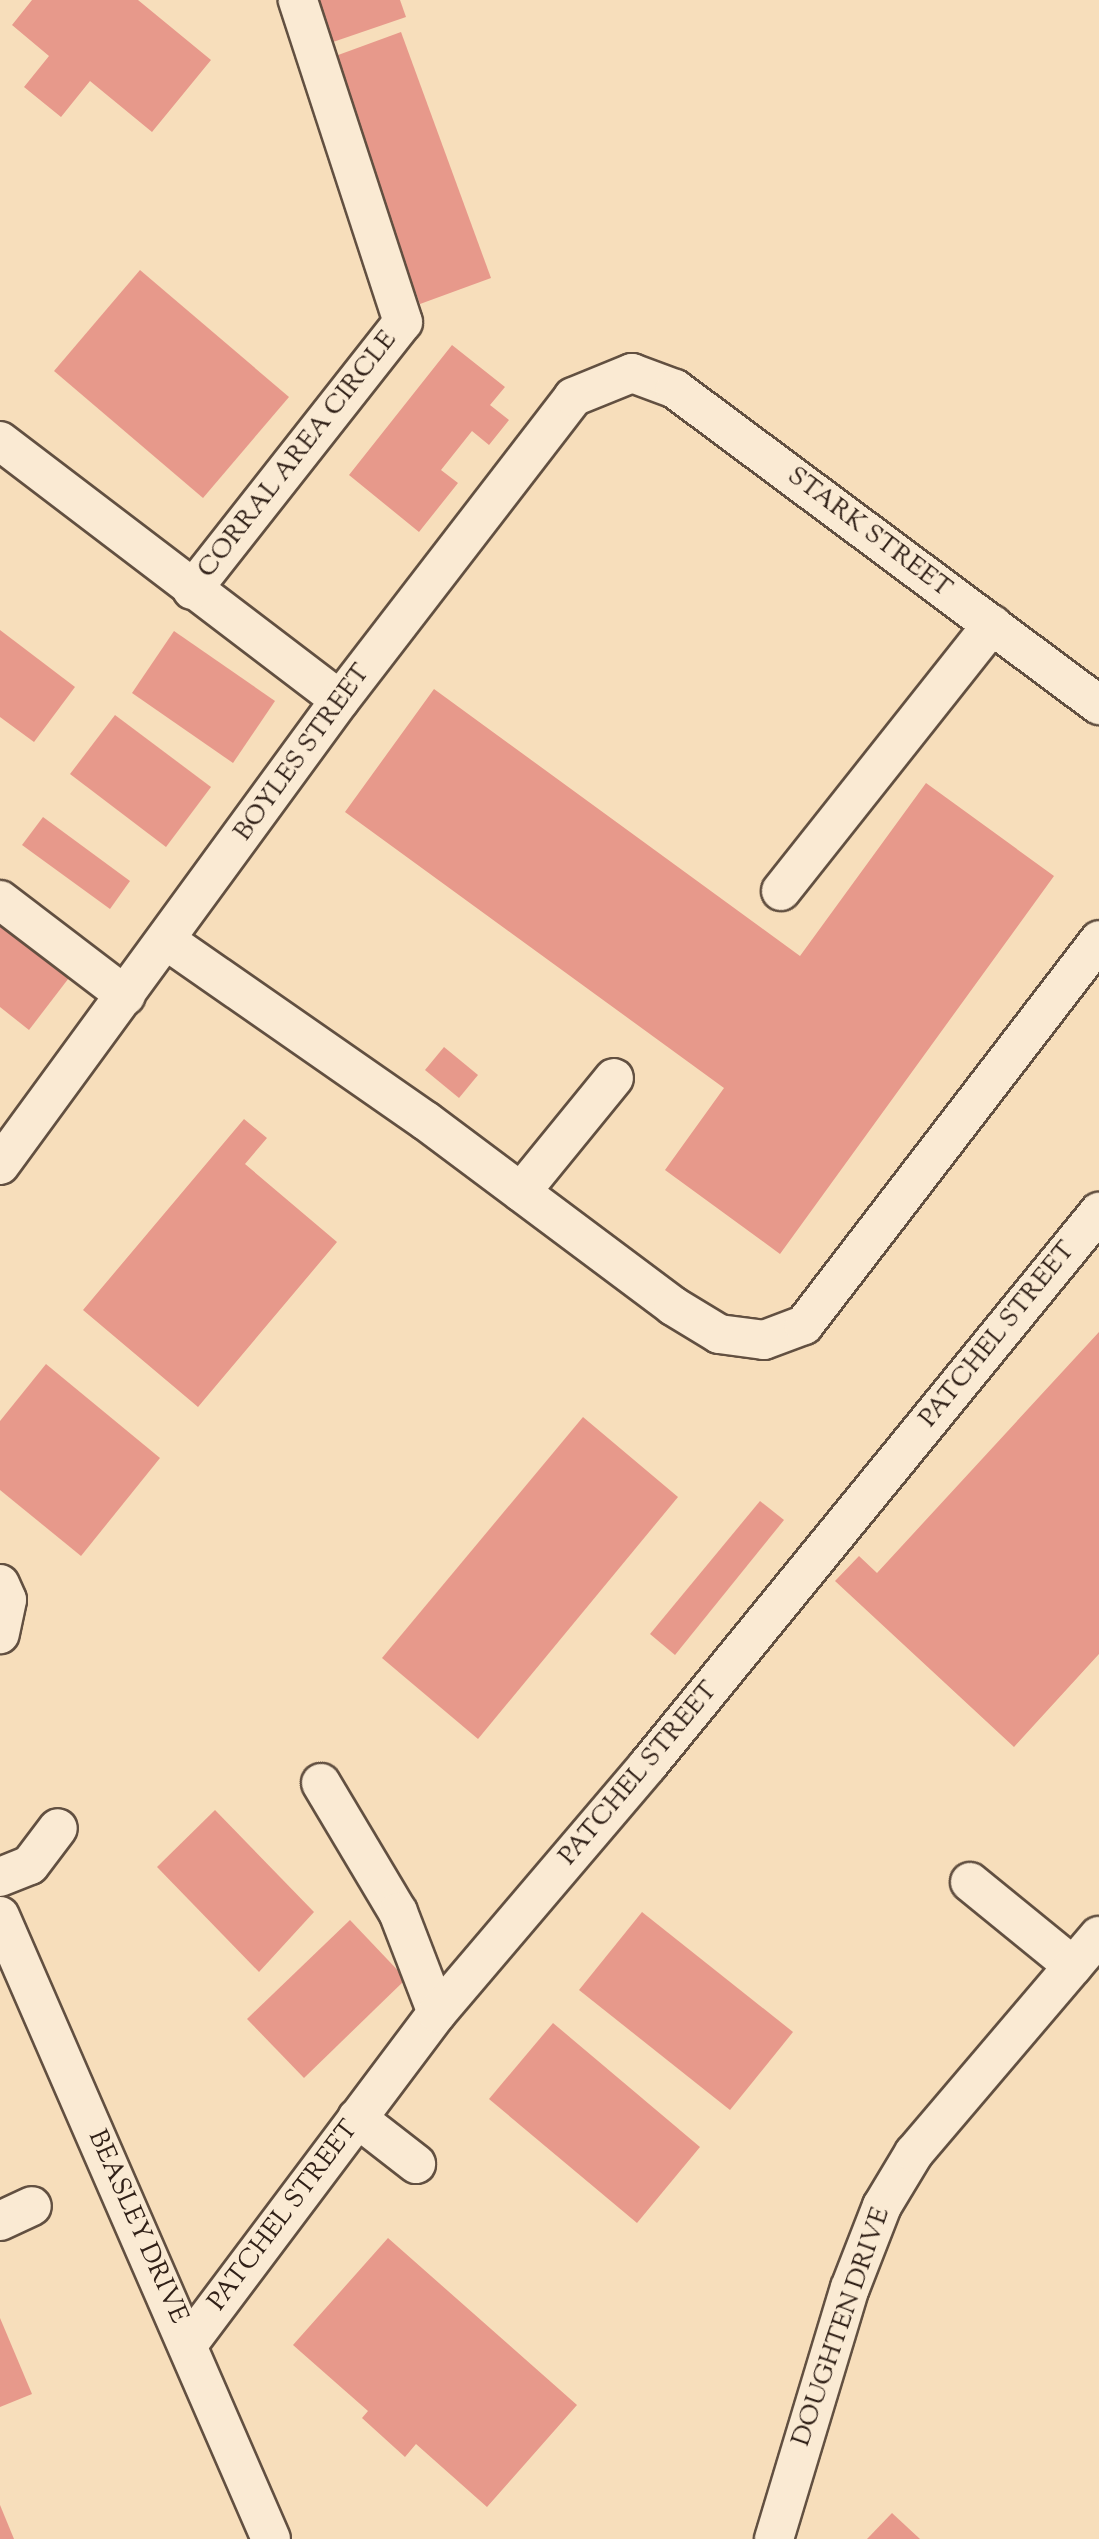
<!DOCTYPE html>
<style>
body{margin:0}
#map{position:relative;width:1099px;height:2539px;overflow:hidden;background:#f7debb;font-family:"Sorts Mill Goudy",serif}
div>[style]{position:absolute}
.building>*{inset:0;background:#e7998b}
.roads{filter:drop-shadow(2px 0 #625041) drop-shadow(-2px 0 #625041) drop-shadow(0 2px #625041) drop-shadow(0 -2px #625041)}
.minor>*{height:38px;margin:-19px;padding:0 19px;transform-origin:19px;border-radius:19px;background:#faead3}
span{translate:-50% -50%;white-space:nowrap;text-align:center;line-height:1.15;-webkit-text-stroke:5px #faead3;paint-order:stroke}
.street-label{font-size:26px;color:#312118}
</style>
<div id="map">
<div class="building">
<div style="clip-path:polygon(32px 0,138px 0,211px 60px,152px 132px,90px 81px,61px 117px,24px 87px,49px 56px,12px 25px)"></div>
<div style="clip-path:polygon(318px 0,400px 0,406px 17px,333px 42px)"></div>
<div style="clip-path:polygon(401px 32px,491px 278px,420px 304px,330px 58px)"></div>
<div style="clip-path:polygon(140px 270px,289px 397px,203px 498px,54px 371px)"></div>
<div style="clip-path:polygon(452px 345px,505px 387px,490px 405px,509px 420px,489px 445px,472px 431px,441px 470px,458px 483px,419px 532px,349px 475px)"></div>
<div style="clip-path:polygon(0 630px,75px 687px,34px 742px,0 717px)"></div>
<div style="clip-path:polygon(174px 631px,275px 701px,233px 763px,132px 693px)"></div>
<div style="clip-path:polygon(434px 689px,800px 956px,926px 783px,1054px 876px,780px 1254px,665px 1170px,724px 1088px,345px 812px)"></div>
<div style="clip-path:polygon(115px 715px,211px 787px,166px 847px,70px 774px)"></div>
<div style="clip-path:polygon(43px 817px,130px 881px,110px 909px,22px 845px)"></div>
<div style="clip-path:polygon(0 910px,75px 970px,29px 1030px,0 1007px)"></div>
<div style="clip-path:polygon(444px 1047px,478px 1075px,459px 1098px,425px 1070px)"></div>
<div style="clip-path:polygon(244px 1119px,267px 1138px,245px 1164px,337px 1242px,198px 1407px,83px 1310px)"></div>
<div style="clip-path:polygon(1099px 1332px,1099px 1654px,1014px 1747px,835px 1581px,859px 1556px,877px 1573px)"></div>
<div style="clip-path:polygon(46px 1364px,160px 1458px,81px 1556px,0 1490px,0 1421px)"></div>
<div style="clip-path:polygon(583px 1417px,678px 1497px,478px 1739px,382px 1658px)"></div>
<div style="clip-path:polygon(760px 1501px,784px 1520px,675px 1655px,650px 1634px)"></div>
<div style="clip-path:polygon(215px 1810px,314px 1912px,259px 1972px,157px 1867px)"></div>
<div style="clip-path:polygon(642px 1912px,793px 2032px,730px 2110px,579px 1990px)"></div>
<div style="clip-path:polygon(350px 1920px,406px 1979px,304px 2078px,247px 2019px)"></div>
<div style="clip-path:polygon(553px 2023px,700px 2147px,637px 2223px,489px 2099px)"></div>
<div style="clip-path:polygon(388px 2238px,577px 2405px,487px 2507px,416px 2444px,405px 2457px,362px 2418px,368px 2411px,293px 2345px)"></div>
<div style="clip-path:polygon(0 2318px,32px 2394px,0 2407px)"></div>
<div style="clip-path:polygon(0 2505px,14px 2539px,0 2539px)"></div>
<div style="clip-path:polygon(892px 2513px,920px 2539px,867px 2539px)"></div>
</div>
<div class="roads">
<div class="minor">
<div style="left:0;top:441px;width:427px;rotate:37.3deg"></div>
<div style="left:192px;top:590px;width:341px;rotate:-51.8deg"></div>
<div style="left:403px;top:322px;width:339px;rotate:-108.1deg"></div>
<div style="left:781px;top:891px;width:340px;rotate:-51.6deg"></div>
<div style="left:0;top:900px;width:158px;rotate:37.3deg"></div>
<div style="left:167px;top:941px;width:315px;rotate:34.8deg"></div>
<div style="left:426px;top:1121px;width:309px;rotate:36.8deg"></div>
<div style="left:673px;top:1306px;width:54px;rotate:31.3deg"></div>
<div style="left:719px;top:1334px;width:45px;rotate:7.6deg"></div>
<div style="left:764px;top:1340px;width:43px;rotate:-20.6deg"></div>
<div style="left:804px;top:1325px;width:485px;rotate:-52.5deg"></div>
<div style="left:0;top:1165px;width:576px;rotate:-53.83deg"></div>
<div style="left:340px;top:700px;width:382px;rotate:-52.4deg"></div>
<div style="left:573px;top:397px;width:64px;rotate:-22.1deg"></div>
<div style="left:632px;top:373px;width:46px;rotate:20.4deg"></div>
<div style="left:675px;top:389px;width:529px;rotate:36.7deg"></div>
<div style="left:521px;top:1192px;width:147px;rotate:-50.8deg"></div>
<div style="left:0;top:1584px;width:17px;rotate:66deg"></div>
<div style="left:7px;top:1600px;width:35px;rotate:102deg"></div>
<div style="left:321px;top:1783px;width:150px;rotate:59.2deg"></div>
<div style="left:398px;top:1912px;width:108px;rotate:68.9deg"></div>
<div style="left:0;top:1877px;width:32px;rotate:-22deg"></div>
<div style="left:30px;top:1865px;width:46px;rotate:-52.9deg"></div>
<div style="left:970px;top:1882px;width:133px;rotate:39.2deg"></div>
<div style="left:0;top:1916px;width:679px;rotate:66.49deg"></div>
<div style="left:357px;top:2118px;width:75px;rotate:37.9deg"></div>
<div style="left:0;top:2221px;width:35px;rotate:-25deg"></div>
<div style="left:189px;top:2343px;width:413px;rotate:-53.1deg"></div>
<div style="left:437px;top:2013px;width:326px;rotate:-49.6deg"></div>
<div style="left:648px;top:1765px;width:714px;rotate:-50.8deg"></div>
<div style="left:774px;top:2539px;width:262px;rotate:-73.2deg"></div>
<div style="left:850px;top:2288px;width:88px;rotate:-68.7deg"></div>
<div style="left:882px;top:2206px;width:62px;rotate:-58.9deg"></div>
<div style="left:914px;top:2153px;width:285px;rotate:-49.6deg"></div>
</div>
</div>
<div class="street-label">
<span style="left:298px;top:455px;rotate:-52deg">CORRAL AREA CIRCLE</span>
<span style="left:869px;top:533px;rotate:37deg">STARK STREET</span>
<span style="left:303px;top:753px;rotate:-54deg">BOYLES STREET</span>
<span style="left:998px;top:1335px;rotate:-51deg">PATCHEL STREET</span>
<span style="left:639px;top:1774px;rotate:-50deg">PATCHEL STREET</span>
<span style="left:284px;top:2216px;rotate:-53deg">PATCHEL STREET</span>
<span style="left:137px;top:2227px;rotate:66deg">BEASLEY DRIVE</span>
<span style="left:842px;top:2327px;rotate:-71deg">DOUGHTEN DRIVE</span>
</div>
</div>
